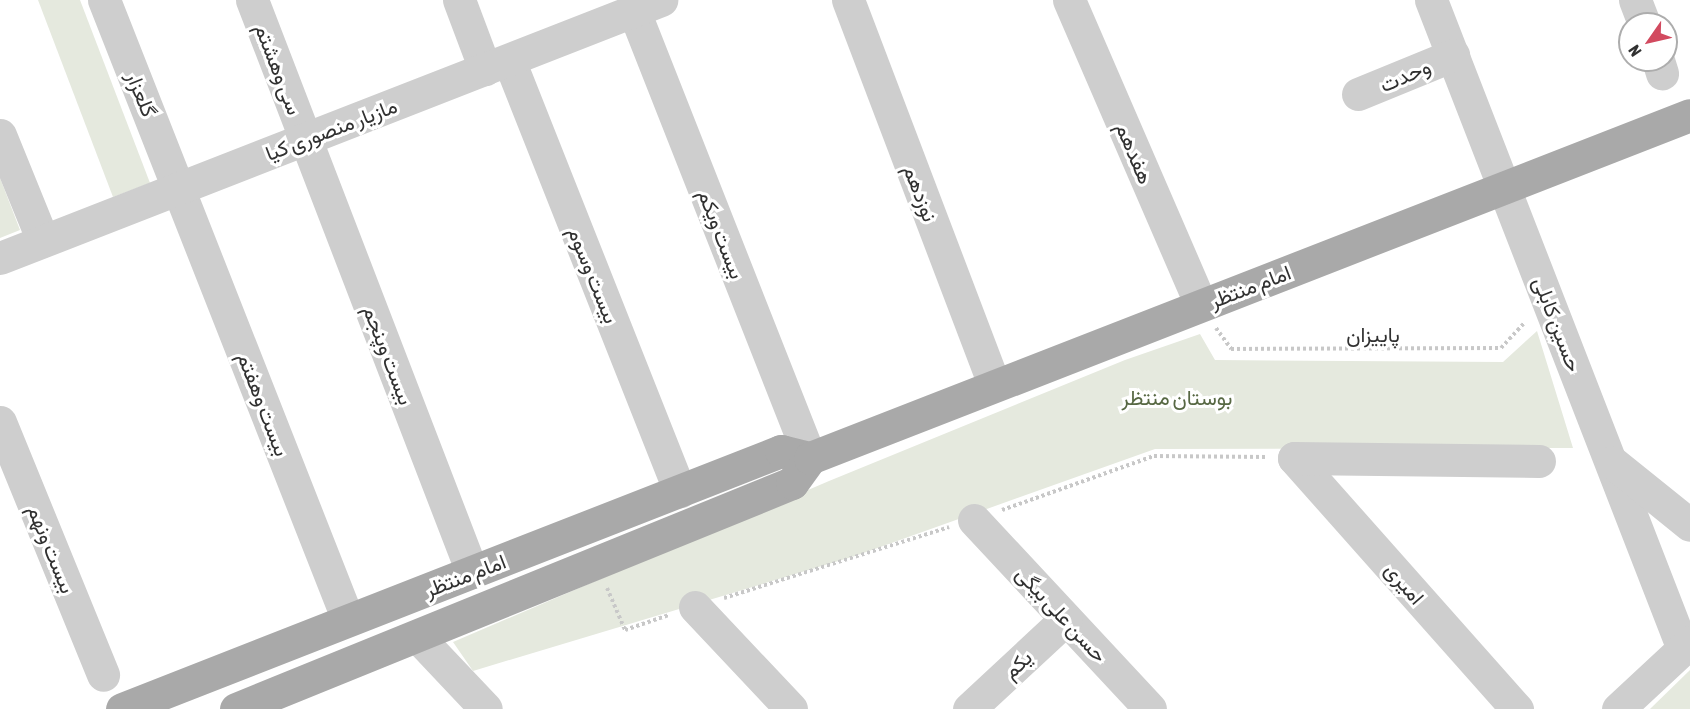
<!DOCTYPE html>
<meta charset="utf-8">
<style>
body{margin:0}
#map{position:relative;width:1690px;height:709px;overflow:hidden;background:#fff;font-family:"Asap Condensed",Vazirmatn,sans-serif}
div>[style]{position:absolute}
.green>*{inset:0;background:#e5e9de}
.path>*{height:4px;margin-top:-2px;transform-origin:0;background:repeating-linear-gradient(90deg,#c8c8c8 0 3px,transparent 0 6px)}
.minor>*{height:33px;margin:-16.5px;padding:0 16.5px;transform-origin:16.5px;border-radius:16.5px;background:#cecece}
.major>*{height:33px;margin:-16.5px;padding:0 16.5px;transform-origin:16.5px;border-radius:16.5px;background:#a9a9a9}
span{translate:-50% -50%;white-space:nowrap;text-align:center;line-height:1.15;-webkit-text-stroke:6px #fff;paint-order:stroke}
.street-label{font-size:21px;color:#313131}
.park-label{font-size:21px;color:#576843}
.north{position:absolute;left:1618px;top:12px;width:60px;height:60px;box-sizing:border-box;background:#fff;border:2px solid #adadad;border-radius:50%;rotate:236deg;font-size:16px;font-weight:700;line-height:24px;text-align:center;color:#313131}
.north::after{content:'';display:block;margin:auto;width:21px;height:27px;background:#d24a5f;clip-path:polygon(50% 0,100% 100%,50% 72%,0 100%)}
</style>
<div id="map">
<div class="green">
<div style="clip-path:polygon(38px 0,80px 0,150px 183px,113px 197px)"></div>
<div style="clip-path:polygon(0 178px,20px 230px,0 238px)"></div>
<div style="clip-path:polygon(1537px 331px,1573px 448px,1155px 449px,855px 556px,473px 671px,453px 642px,829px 481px,1125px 360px,1200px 334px,1215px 360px,1503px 362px)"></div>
<div style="clip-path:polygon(1690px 670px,1690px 709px,1650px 709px)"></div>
</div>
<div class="path">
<div style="left:1216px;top:328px;width:26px;rotate:54deg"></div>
<div style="left:1231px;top:349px;width:270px;rotate:-0.2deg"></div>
<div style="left:1501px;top:348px;width:35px;rotate:-47deg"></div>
<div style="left:1002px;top:510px;width:161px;rotate:-19.6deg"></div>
<div style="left:1154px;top:456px;width:113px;rotate:0.5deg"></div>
<div style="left:607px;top:588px;width:46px;rotate:66.8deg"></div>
<div style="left:625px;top:630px;width:46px;rotate:-18.8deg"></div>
<div style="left:724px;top:598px;width:236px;rotate:-17.5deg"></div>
</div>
<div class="minor">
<div style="left:104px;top:0;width:666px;rotate:68.52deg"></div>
<div style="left:252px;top:0;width:613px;rotate:68.96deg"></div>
<div style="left:459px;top:0;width:74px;rotate:69.4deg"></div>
<div style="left:848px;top:0;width:412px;rotate:69.2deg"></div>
<div style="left:1069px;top:0;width:332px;rotate:66.6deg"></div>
<div style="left:1431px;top:0;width:696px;rotate:68.78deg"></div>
<div style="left:1635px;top:0;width:26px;rotate:69deg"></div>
<div style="left:634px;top:11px;width:480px;rotate:68.5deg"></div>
<div style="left:509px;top:60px;width:464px;rotate:68.4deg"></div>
<div style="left:1658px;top:60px;width:14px;rotate:73deg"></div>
<div style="left:1358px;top:94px;width:103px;rotate:-22.3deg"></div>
<div style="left:0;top:135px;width:114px;rotate:67.9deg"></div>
<div style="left:0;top:258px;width:710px;rotate:-21.32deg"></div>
<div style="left:0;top:422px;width:273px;rotate:67.8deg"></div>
<div style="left:1294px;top:458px;width:336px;rotate:48.4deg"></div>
<div style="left:1294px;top:458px;width:245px;rotate:0.7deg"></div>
<div style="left:1612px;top:462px;width:100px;rotate:38.9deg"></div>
<div style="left:974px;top:520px;width:258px;rotate:47deg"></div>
<div style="left:695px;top:607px;width:140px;rotate:46.7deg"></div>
<div style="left:417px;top:636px;width:100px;rotate:46.6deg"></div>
<div style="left:969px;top:709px;width:132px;rotate:-42.9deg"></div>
<div style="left:1618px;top:709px;width:98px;rotate:-42.9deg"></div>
</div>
<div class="major">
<div style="left:122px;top:709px;width:708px;rotate:-21.38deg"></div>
<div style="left:781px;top:451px;width:30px;rotate:14deg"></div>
<div style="left:236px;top:709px;width:600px;rotate:-22.12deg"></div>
<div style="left:792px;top:483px;width:31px;rotate:-54deg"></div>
<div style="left:810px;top:458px;width:944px;rotate:-21.29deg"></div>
</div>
<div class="street-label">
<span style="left:279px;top:69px;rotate:69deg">سی وهشتم</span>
<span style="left:1405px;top:75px;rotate:-23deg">وحدت</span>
<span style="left:142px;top:94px;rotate:68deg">گلعزار</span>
<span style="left:331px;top:129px;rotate:-21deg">مازیار منصوری کیا</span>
<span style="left:1135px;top:153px;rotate:67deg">هفدهم</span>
<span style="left:921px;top:193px;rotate:69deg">نوزدهم</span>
<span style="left:722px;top:234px;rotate:69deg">بیست ویکم</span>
<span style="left:594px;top:275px;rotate:68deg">بیست وسوم</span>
<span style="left:1250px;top:286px;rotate:-21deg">امام منتظر</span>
<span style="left:1558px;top:324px;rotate:69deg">حسین کابلی</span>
<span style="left:1373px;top:334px">پاییزان</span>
<span style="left:389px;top:355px;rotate:69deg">بیست وپنجم</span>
<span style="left:264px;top:404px;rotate:69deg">بیست وهفتم</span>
<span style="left:52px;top:549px;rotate:68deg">بیست ونهم</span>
<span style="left:465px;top:575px;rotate:-21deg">امام منتظر</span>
<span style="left:1405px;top:583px;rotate:49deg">امیری</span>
<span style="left:1062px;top:614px;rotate:47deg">حسن علی بیگی</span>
<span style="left:1017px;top:664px;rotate:-43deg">یکم</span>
</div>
<div class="park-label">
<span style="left:1177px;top:397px">بوستان منتظر</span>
</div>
<div class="north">N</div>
</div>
